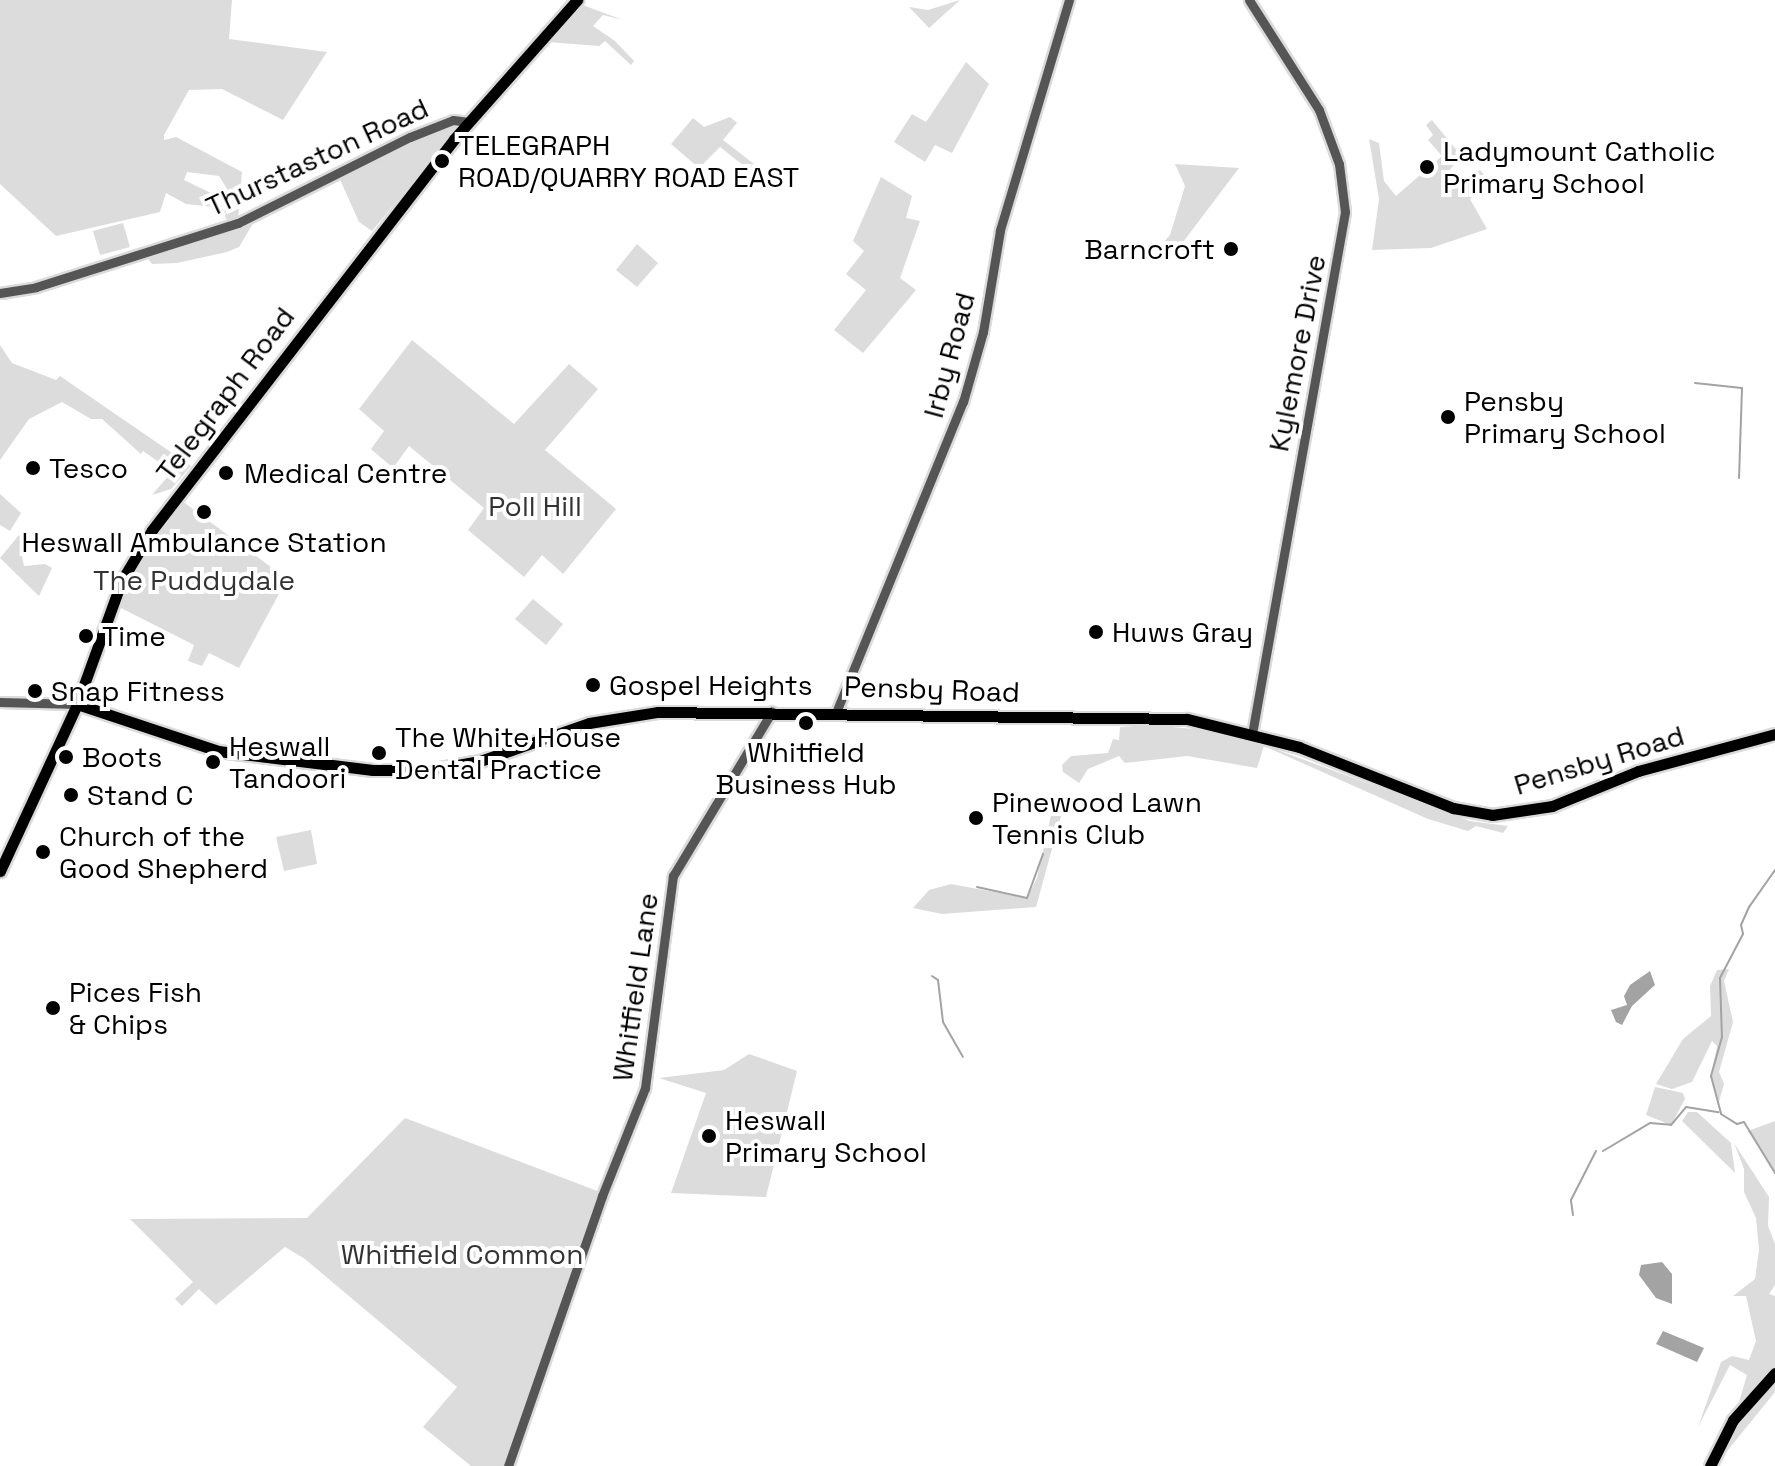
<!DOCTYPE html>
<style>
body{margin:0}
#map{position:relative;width:1775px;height:1466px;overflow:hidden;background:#fff;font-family:"Space Grotesk",sans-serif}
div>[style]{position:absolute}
.green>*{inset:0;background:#dcdcdc}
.water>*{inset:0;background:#a3a3a3}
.stream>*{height:2px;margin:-1px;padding:0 1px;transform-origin:1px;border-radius:1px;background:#a3a3a3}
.roads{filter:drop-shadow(2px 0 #dbdbdb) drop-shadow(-2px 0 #dbdbdb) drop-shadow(0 2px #dbdbdb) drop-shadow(0 -2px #dbdbdb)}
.minor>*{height:9px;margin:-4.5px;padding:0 4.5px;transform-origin:4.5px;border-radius:4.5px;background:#555}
.major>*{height:11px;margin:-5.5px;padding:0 5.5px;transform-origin:5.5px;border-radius:5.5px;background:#000}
.dots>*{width:22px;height:22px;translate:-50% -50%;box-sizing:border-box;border:4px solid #fff;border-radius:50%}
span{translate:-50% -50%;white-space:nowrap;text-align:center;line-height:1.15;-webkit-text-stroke:8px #fff;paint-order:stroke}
.poi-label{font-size:28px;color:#000}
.left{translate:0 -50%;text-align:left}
.right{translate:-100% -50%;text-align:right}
.street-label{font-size:28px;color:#000}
.park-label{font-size:28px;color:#333}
</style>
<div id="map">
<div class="green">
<div style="clip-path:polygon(0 0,232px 0,229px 39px,327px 52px,283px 120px,222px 89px,189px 90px,164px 135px,164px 140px,176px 137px,242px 172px,238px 220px,228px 223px,224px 214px,227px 189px,219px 176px,187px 172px,184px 180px,217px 196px,214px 207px,186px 204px,166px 193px,160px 212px,56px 236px,0 184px)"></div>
<div style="clip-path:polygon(960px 0,929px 28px,909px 7px,928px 10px)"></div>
<div style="clip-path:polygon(580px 4px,623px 20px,603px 15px,593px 26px,615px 41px,634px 61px,631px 65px,605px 41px,599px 46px,548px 42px)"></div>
<div style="clip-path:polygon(966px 62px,989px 84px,952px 153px,935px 145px,925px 162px,894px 142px,912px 114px,926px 122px)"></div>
<div style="clip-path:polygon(730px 117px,737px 123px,723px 140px,772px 178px,768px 185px,720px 147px,699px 168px,671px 144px,693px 118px,704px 127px)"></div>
<div style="clip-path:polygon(1432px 120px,1462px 157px,1450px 169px,1463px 184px,1480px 170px,1489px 181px,1470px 199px,1487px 229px,1431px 248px,1372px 250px,1379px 199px,1369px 139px,1379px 143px,1384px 181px,1396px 196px,1442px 156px,1428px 140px,1433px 135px,1426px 125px)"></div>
<div style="clip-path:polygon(455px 122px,458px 127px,372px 231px,359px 222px,338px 175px)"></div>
<div style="clip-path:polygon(1175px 164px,1239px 168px,1168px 262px,1158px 258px,1156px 251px,1170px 235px,1185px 186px)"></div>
<div style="clip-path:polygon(881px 177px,912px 196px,906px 218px,920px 221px,900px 278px,916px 290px,863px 353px,834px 330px,866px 290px,846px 274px,864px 251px,853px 241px)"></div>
<div style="clip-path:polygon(255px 220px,239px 247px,227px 252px,177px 263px,152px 264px,146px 256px,148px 251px,236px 231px)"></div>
<div style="clip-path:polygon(123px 223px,130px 247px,100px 255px,93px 231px)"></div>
<div style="clip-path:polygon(637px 244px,658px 263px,637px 287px,616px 270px)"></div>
<div style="clip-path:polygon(412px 340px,514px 424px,569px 364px,598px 389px,545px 450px,616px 509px,563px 574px,542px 555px,524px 577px,468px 530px,484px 508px,409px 446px,393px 468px,371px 449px,384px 431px,359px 409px)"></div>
<div style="clip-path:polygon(0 345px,12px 363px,56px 380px,60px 376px,191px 466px,171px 489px,152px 495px,169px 475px,166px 467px,143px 451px,141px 454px,102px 419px,91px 419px,62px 402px,29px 419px,0 460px)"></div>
<div style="clip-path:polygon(0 494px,21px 513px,10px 531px,0 525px)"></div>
<div style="clip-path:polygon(178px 498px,287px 579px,239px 668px,209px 653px,202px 666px,188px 661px,194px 645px,117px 606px)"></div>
<div style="clip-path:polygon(19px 535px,27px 543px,20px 547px,24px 566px,45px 564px,52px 568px,39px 596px,0 558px)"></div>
<div style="clip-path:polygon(533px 599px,563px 624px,546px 645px,515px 619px)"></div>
<div style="clip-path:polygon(1150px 725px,1217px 731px,1264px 745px,1470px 821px,1508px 826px,1503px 833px,1476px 826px,1468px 831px,1428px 819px,1264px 746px,1257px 768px,1187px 756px,1125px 763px,1119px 756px,1088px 769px,1079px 783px,1063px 772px,1062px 765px,1071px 756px,1108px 753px,1113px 739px,1119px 740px,1120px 727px)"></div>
<div style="clip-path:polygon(1053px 806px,1063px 809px,1036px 907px,942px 914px,913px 908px,929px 890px,951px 884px,1027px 898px,1037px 878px)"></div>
<div style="clip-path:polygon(311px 830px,317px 864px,284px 871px,276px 837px)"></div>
<div style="clip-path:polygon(1729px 969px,1724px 981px,1733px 1022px,1719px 1072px,1724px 1084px,1718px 1105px,1711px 1076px,1717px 1046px,1712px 1041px,1692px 1082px,1672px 1089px,1656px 1084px,1683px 1039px,1711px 1016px,1710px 986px,1717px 970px)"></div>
<div style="clip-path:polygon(749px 1054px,797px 1071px,766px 1197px,671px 1193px,706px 1093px,659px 1078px,724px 1070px)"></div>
<div style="clip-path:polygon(1655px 1087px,1683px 1093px,1685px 1099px,1671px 1125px,1646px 1115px)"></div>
<div style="clip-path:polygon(1688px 1112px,1697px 1112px,1731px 1143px,1735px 1173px,1682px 1121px)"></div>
<div style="clip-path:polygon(405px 1118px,600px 1192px,504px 1466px,471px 1466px,423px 1427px,457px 1387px,305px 1259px,285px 1247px,216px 1305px,199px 1289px,182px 1306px,175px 1299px,193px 1282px,130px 1219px,307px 1218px)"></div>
<div style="clip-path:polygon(1775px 1121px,1775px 1173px,1748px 1131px)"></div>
<div style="clip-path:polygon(1734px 1143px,1769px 1197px,1768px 1226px,1775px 1244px,1775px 1285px,1769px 1294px,1775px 1296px,1775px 1369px,1737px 1409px,1747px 1375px,1730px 1365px,1698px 1427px,1721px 1362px,1732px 1356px,1749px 1360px,1756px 1341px,1746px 1296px,1733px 1296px,1755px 1279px,1759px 1250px,1756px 1218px,1744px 1192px,1744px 1169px)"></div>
<div style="clip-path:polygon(1775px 1378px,1775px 1392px,1719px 1461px,1736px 1421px)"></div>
</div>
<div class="water">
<div style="clip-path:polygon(1650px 971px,1655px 985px,1632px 1006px,1622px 1025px,1616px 1022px,1611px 1010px,1627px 1005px,1624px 996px,1630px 985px)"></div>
<div style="clip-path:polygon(1662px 1262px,1672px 1274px,1672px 1304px,1656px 1298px,1639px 1275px,1641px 1265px)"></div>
<div style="clip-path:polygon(1663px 1331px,1704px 1348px,1697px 1362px,1656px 1344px)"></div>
</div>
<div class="stream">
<div style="left:1695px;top:383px;width:47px;rotate:6.1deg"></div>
<div style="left:1742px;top:388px;width:90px;rotate:91.9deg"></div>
<div style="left:1775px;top:870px;width:45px;rotate:125.1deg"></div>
<div style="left:1749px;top:907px;width:20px;rotate:114deg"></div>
<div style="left:1741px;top:925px;width:9px;rotate:77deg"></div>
<div style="left:1743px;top:934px;width:50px;rotate:117.6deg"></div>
<div style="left:1720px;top:978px;width:59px;rotate:88.1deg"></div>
<div style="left:1722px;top:1037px;width:41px;rotate:105.8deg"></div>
<div style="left:1711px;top:1076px;width:39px;rotate:75deg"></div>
<div style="left:1721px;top:1114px;width:19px;rotate:32deg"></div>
<div style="left:1737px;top:1124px;width:7px;rotate:-16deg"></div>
<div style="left:1744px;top:1122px;width:60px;rotate:58.7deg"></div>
<div style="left:977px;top:887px;width:51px;rotate:12.4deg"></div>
<div style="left:1027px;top:898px;width:47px;rotate:-70deg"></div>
<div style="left:932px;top:976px;width:7px;rotate:34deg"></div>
<div style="left:938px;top:980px;width:42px;rotate:83.2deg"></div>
<div style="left:943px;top:1022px;width:40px;rotate:60.3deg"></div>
<div style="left:1603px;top:1151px;width:55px;rotate:-30.8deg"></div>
<div style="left:1650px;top:1123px;width:21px;rotate:5deg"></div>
<div style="left:1671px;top:1125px;width:23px;rotate:-50deg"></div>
<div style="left:1686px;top:1107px;width:33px;rotate:9deg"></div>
<div style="left:1573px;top:1215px;width:15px;rotate:-98deg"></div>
<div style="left:1571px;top:1200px;width:55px;rotate:-63deg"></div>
</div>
<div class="roads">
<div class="minor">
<div style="left:1249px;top:0;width:130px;rotate:57.5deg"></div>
<div style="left:1319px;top:110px;width:58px;rotate:69.7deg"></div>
<div style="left:1339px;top:164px;width:48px;rotate:82.9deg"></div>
<div style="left:1345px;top:212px;width:530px;rotate:100.1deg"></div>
<div style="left:0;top:293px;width:36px;rotate:-9deg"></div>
<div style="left:36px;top:287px;width:212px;rotate:-17.6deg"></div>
<div style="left:238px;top:223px;width:192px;rotate:-26.6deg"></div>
<div style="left:410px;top:137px;width:46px;rotate:-21.6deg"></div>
<div style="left:453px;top:120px;width:16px;rotate:7deg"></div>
<div style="left:0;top:702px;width:77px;rotate:1.5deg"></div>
<div style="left:837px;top:710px;width:333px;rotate:-67.8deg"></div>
<div style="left:963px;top:402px;width:73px;rotate:-74.1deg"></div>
<div style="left:983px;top:332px;width:103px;rotate:-80.5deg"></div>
<div style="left:1000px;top:230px;width:240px;rotate:-73.3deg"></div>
<div style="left:508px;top:1466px;width:286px;rotate:-70.8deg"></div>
<div style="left:602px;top:1196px;width:116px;rotate:-68.3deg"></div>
<div style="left:645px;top:1088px;width:214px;rotate:-82.5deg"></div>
<div style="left:673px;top:876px;width:192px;rotate:-59deg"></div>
</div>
<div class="major">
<div style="left:77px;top:704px;width:149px;rotate:18.4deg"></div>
<div style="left:218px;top:751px;width:156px;rotate:7deg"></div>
<div style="left:373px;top:770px;width:55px"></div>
<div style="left:428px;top:770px;width:53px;rotate:-9.8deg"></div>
<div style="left:480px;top:761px;width:115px;rotate:-19.2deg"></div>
<div style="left:589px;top:723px;width:70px;rotate:-9.1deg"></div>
<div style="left:658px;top:712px;width:529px;rotate:0.76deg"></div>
<div style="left:1187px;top:719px;width:115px;rotate:14deg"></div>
<div style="left:1299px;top:747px;width:166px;rotate:21.6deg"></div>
<div style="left:1453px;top:808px;width:40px;rotate:10deg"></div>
<div style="left:1492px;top:815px;width:61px;rotate:-8.5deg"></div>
<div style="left:1552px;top:806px;width:93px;rotate:-22.1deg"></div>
<div style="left:1638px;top:771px;width:142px;rotate:-15.1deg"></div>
<div style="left:0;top:871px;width:184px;rotate:-65.2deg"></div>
<div style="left:77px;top:704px;width:132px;rotate:-70.1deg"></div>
<div style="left:122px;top:580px;width:58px;rotate:-59deg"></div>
<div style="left:152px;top:530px;width:494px;rotate:-52.3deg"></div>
<div style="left:454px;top:139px;width:186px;rotate:-48.5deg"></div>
<div style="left:1710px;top:1466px;width:51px;rotate:-63.4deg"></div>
<div style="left:1733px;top:1420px;width:63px;rotate:-48.2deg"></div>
</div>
</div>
<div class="dots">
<div style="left:442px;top:161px;background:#000"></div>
<div style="left:1427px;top:167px;background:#000"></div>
<div style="left:1231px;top:249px;background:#000"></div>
<div style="left:1448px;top:417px;background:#000"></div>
<div style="left:33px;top:468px;background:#000"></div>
<div style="left:226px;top:473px;background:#000"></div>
<div style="left:204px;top:512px;background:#000"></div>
<div style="left:1096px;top:632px;background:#000"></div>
<div style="left:86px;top:636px;background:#000"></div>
<div style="left:593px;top:685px;background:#000"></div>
<div style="left:35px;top:691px;background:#000"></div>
<div style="left:806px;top:723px;background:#000"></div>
<div style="left:379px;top:753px;background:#000"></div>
<div style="left:66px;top:757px;background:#000"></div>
<div style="left:213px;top:762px;background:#000"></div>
<div style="left:71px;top:795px;background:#000"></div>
<div style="left:976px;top:818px;background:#000"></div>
<div style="left:43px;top:852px;background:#000"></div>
<div style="left:53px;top:1008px;background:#000"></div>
<div style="left:709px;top:1136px;background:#000"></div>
</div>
<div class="poi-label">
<span class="left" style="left:458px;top:161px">TELEGRAPH<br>ROAD/QUARRY ROAD EAST</span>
<span class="left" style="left:1443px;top:167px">Ladymount Catholic<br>Primary School</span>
<span class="right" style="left:1215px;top:249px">Barncroft</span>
<span class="left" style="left:1464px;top:417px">Pensby<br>Primary School</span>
<span class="left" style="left:49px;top:468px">Tesco</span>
<span class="left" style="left:244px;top:473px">Medical Centre</span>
<span style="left:204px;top:542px">Heswall Ambulance Station</span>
<span class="left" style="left:1112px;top:632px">Huws Gray</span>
<span class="left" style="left:102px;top:636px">Time</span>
<span class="left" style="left:609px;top:685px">Gospel Heights</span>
<span class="left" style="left:51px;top:691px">Snap Fitness</span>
<span class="left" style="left:395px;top:753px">The White House<br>Dental Practice</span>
<span class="left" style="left:229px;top:762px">Heswall<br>Tandoori</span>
<span style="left:806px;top:768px">Whitfield<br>Business Hub</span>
<span class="left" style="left:82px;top:757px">Boots</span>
<span class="left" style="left:87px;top:795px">Stand C</span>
<span class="left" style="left:992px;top:818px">Pinewood Lawn<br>Tennis Club</span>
<span class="left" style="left:59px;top:852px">Church of the<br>Good Shepherd</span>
<span class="left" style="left:69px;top:1008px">Pices Fish<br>&amp; Chips</span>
<span class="left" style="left:725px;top:1136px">Heswall<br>Primary School</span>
</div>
<div class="street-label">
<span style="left:317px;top:157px;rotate:-25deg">Thurstaston Road</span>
<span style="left:1297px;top:353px;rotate:-79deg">Kylemore Drive</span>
<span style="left:949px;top:355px;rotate:-75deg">Irby Road</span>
<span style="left:225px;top:394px;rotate:-53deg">Telegraph Road</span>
<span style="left:932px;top:689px;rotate:2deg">Pensby Road</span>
<span style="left:1599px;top:760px;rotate:-17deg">Pensby Road</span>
<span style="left:635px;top:987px;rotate:-82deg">Whitfield Lane</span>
</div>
<div class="park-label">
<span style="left:535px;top:506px">Poll Hill</span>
<span style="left:194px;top:580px">The Puddydale</span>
<span style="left:462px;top:1254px">Whitfield Common</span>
</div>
</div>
